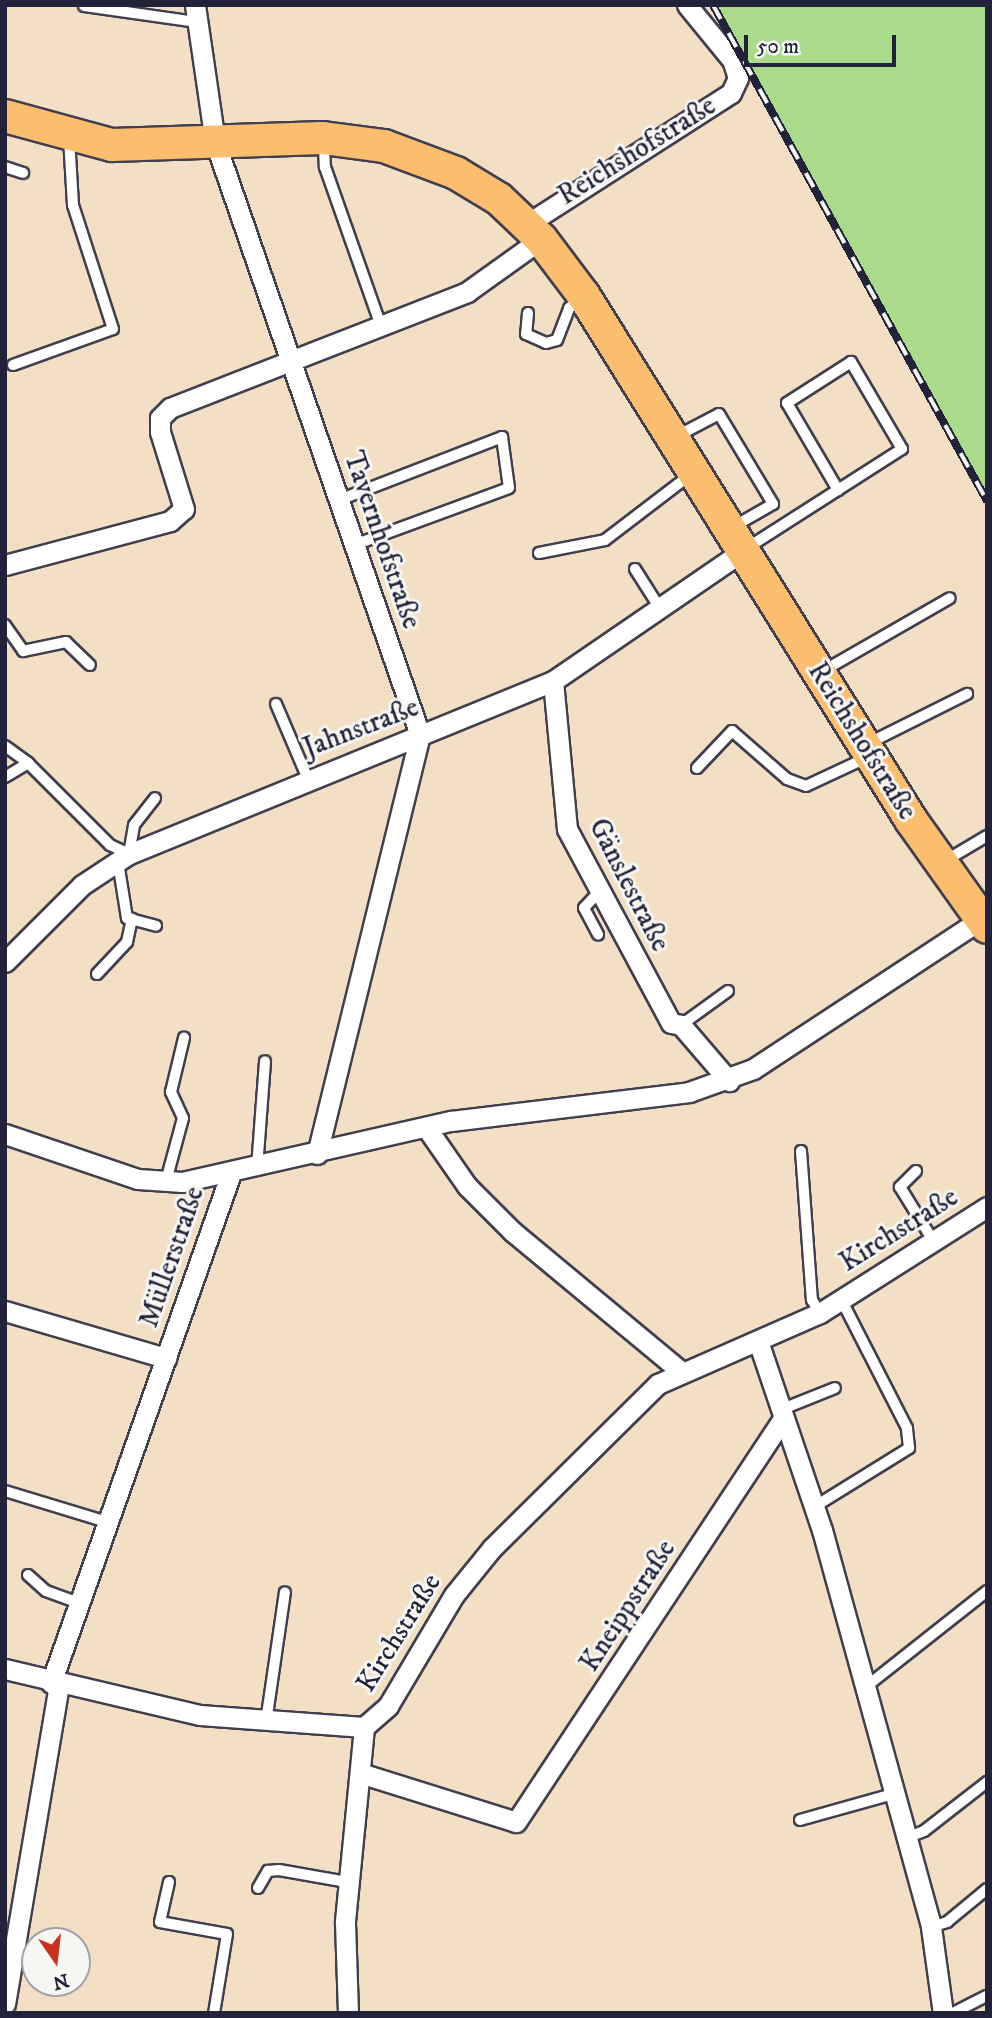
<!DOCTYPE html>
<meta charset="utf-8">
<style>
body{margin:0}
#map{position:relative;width:992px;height:2018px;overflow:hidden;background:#f3dfc3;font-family:"IM FELL DW Pica",serif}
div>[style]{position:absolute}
.green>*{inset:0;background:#aadb8a}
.roads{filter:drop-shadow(2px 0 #413e4f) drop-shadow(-2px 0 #413e4f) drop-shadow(0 2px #413e4f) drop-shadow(0 -2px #413e4f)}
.lane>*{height:10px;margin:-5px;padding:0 5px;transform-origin:5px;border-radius:5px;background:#fff}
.street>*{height:19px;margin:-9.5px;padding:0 9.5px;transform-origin:9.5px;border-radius:9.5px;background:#fff}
.primary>*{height:32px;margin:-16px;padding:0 16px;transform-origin:16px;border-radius:16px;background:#fbbd6e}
.rail>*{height:8px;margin-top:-4px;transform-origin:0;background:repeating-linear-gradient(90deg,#f6f6f2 0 16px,#22223b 0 32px);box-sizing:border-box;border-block:2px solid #22223b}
span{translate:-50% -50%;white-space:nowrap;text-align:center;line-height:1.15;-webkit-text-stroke:6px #f6f6f2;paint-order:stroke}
.street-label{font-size:28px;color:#22223b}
.frame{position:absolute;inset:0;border:7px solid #22223b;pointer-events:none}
.north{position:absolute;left:21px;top:1927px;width:70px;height:70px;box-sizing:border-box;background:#f6f6f2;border:2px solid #a1a1a9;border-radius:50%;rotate:166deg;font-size:19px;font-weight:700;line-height:28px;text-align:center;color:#22223b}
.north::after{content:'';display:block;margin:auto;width:24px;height:32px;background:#c8321e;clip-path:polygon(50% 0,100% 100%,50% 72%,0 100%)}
.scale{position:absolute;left:744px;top:35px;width:152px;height:32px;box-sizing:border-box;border:4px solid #22223b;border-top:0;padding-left:9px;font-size:21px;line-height:24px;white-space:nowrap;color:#22223b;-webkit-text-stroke:5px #f6f6f2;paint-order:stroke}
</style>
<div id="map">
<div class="green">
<div style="clip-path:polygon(713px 5px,987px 5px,987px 501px,929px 398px)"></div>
</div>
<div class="roads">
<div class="lane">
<div style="left:84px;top:6px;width:113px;rotate:8.1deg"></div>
<div style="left:324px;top:144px;width:23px;rotate:88deg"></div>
<div style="left:325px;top:167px;width:169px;rotate:70.6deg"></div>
<div style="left:5px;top:167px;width:19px;rotate:18deg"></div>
<div style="left:528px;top:313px;width:21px;rotate:95deg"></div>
<div style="left:526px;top:334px;width:22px;rotate:24deg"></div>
<div style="left:546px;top:343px;width:11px;rotate:-15deg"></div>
<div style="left:557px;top:340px;width:34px;rotate:-69deg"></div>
<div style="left:569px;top:308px;width:15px;rotate:-37deg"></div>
<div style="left:13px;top:365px;width:106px;rotate:-19.8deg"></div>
<div style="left:113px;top:329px;width:130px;rotate:-107.9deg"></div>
<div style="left:73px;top:205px;width:68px;rotate:-93.4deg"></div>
<div style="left:677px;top:436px;width:47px;rotate:-27.6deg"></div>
<div style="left:719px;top:414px;width:105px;rotate:59deg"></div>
<div style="left:773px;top:504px;width:46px;rotate:150.1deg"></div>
<div style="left:339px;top:500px;width:175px;rotate:-21.1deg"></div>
<div style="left:502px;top:437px;width:51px;rotate:82.2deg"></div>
<div style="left:509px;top:488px;width:165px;rotate:159.8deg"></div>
<div style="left:747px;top:548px;width:184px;rotate:-32.6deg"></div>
<div style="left:902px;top:449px;width:101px;rotate:-120.4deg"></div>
<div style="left:851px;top:362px;width:76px;rotate:147.4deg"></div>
<div style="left:787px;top:403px;width:101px;rotate:59.6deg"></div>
<div style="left:539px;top:553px;width:67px;rotate:-11.1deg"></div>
<div style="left:605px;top:540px;width:107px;rotate:-37.4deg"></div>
<div style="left:635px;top:569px;width:49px;rotate:57.6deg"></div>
<div style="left:5px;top:625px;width:32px;rotate:55deg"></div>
<div style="left:23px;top:651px;width:44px;rotate:-11.8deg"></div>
<div style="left:66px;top:642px;width:33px;rotate:44deg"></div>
<div style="left:823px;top:671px;width:146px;rotate:-29.9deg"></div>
<div style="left:276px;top:704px;width:82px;rotate:66.9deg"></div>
<div style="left:867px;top:744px;width:112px;rotate:-26.6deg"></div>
<div style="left:5px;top:746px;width:29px;rotate:36deg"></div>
<div style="left:697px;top:768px;width:51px;rotate:-46.6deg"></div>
<div style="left:732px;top:731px;width:73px;rotate:41.1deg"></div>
<div style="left:787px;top:779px;width:20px;rotate:20deg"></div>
<div style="left:806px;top:786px;width:68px;rotate:-25.1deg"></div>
<div style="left:5px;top:777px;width:27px;rotate:-31deg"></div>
<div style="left:28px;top:763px;width:116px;rotate:45deg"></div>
<div style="left:110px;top:845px;width:21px;rotate:25deg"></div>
<div style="left:129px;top:854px;width:29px;rotate:-80deg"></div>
<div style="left:134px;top:825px;width:34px;rotate:-52deg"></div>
<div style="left:945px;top:861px;width:49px;rotate:-30.8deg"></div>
<div style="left:118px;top:862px;width:57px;rotate:80.9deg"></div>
<div style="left:127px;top:918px;width:30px;rotate:15deg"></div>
<div style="left:597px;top:894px;width:19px;rotate:133deg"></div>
<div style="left:584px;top:908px;width:30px;rotate:62deg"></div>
<div style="left:97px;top:974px;width:44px;rotate:-46.8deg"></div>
<div style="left:127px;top:942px;width:24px;rotate:-78deg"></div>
<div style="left:681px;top:1025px;width:58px;rotate:-35.9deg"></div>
<div style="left:801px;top:1151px;width:149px;rotate:85.8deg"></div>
<div style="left:812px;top:1300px;width:15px;rotate:58deg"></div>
<div style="left:257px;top:1168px;width:107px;rotate:-85.7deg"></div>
<div style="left:916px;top:1171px;width:23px;rotate:135deg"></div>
<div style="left:900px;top:1187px;width:65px;rotate:58.3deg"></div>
<div style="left:166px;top:1181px;width:65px;rotate:-74.9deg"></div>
<div style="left:183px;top:1118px;width:29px;rotate:-115deg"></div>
<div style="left:171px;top:1092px;width:56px;rotate:-76.5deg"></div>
<div style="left:780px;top:1410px;width:59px;rotate:-21.8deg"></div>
<div style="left:5px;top:1491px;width:107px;rotate:16.9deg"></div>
<div style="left:814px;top:1507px;width:112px;rotate:-31.8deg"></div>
<div style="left:909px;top:1448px;width:20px;rotate:-96deg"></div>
<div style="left:907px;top:1428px;width:145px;rotate:-117.1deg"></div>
<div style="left:28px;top:1575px;width:24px;rotate:42deg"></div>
<div style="left:46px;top:1591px;width:35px;rotate:20deg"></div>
<div style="left:863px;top:1689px;width:158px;rotate:-38.3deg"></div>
<div style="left:266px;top:1722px;width:131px;rotate:-81.7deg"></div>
<div style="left:800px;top:1820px;width:97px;rotate:-15.6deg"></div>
<div style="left:906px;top:1838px;width:19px;rotate:-21deg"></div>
<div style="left:924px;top:1831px;width:80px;rotate:-37.9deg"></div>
<div style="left:169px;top:1882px;width:41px;rotate:102.7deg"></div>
<div style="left:160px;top:1922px;width:68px;rotate:10.2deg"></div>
<div style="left:227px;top:1934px;width:80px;rotate:99.3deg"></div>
<div style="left:258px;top:1888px;width:20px;rotate:-60deg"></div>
<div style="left:268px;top:1871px;width:11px;rotate:-5deg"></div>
<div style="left:279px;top:1870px;width:69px;rotate:10deg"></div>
<div style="left:931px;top:1927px;width:17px;rotate:-17deg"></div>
<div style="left:947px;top:1922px;width:52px;rotate:-39.5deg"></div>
<div style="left:953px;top:2013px;width:38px;rotate:-27deg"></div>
</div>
<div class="street">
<div style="left:195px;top:5px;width:138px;rotate:81.7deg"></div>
<div style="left:215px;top:142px;width:627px;rotate:70.93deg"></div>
<div style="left:527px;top:224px;width:242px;rotate:-32.7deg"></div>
<div style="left:731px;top:93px;width:17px;rotate:-65deg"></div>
<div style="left:738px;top:78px;width:19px;rotate:-108deg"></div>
<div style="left:732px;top:60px;width:71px;rotate:-129.3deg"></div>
<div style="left:5px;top:565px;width:171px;rotate:-14.9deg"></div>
<div style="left:170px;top:521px;width:18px;rotate:-41deg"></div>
<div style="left:184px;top:509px;width:81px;rotate:-107.3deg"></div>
<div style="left:160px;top:432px;width:14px;rotate:-90deg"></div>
<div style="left:160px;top:418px;width:14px;rotate:-45deg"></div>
<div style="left:170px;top:408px;width:319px;rotate:-21.3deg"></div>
<div style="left:467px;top:292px;width:91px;rotate:-35.6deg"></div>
<div style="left:553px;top:681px;width:149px;rotate:84.6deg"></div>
<div style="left:567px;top:829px;width:220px;rotate:61.8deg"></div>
<div style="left:671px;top:1023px;width:10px;rotate:11deg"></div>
<div style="left:681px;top:1025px;width:74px;rotate:49.4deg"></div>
<div style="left:5px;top:962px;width:109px;rotate:-45deg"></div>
<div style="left:82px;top:885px;width:56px;rotate:-33.4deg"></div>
<div style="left:129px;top:854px;width:458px;rotate:-22.2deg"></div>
<div style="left:553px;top:681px;width:230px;rotate:-34.4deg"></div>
<div style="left:426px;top:1127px;width:72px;rotate:55.2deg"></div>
<div style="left:467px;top:1186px;width:65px;rotate:45deg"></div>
<div style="left:513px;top:1232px;width:216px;rotate:39.7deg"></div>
<div style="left:5px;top:1134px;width:140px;rotate:18.7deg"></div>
<div style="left:138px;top:1179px;width:44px;rotate:3.9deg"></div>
<div style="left:182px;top:1182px;width:276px;rotate:-12.8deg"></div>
<div style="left:451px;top:1121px;width:240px;rotate:-6.9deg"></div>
<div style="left:689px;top:1092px;width:68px;rotate:-19.8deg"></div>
<div style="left:753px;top:1069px;width:272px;rotate:-33.3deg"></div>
<div style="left:317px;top:1154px;width:431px;rotate:-76.2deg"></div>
<div style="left:5px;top:1311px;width:168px;rotate:16.3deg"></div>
<div style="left:758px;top:1341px;width:200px;rotate:71.3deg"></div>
<div style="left:822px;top:1530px;width:412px;rotate:74.6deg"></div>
<div style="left:931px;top:1927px;width:87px;rotate:82.1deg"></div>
<div style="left:5px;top:1669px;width:200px;rotate:13.3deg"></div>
<div style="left:200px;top:1715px;width:164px;rotate:4.2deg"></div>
<div style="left:364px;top:1727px;width:32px;rotate:-41deg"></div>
<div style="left:388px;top:1706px;width:129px;rotate:-59.3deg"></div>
<div style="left:454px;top:1595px;width:60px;rotate:-51deg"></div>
<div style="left:492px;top:1548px;width:233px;rotate:-44.7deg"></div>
<div style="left:658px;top:1384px;width:177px;rotate:-23.7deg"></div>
<div style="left:820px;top:1313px;width:198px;rotate:-32.4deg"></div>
<div style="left:51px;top:1683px;width:541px;rotate:-70.56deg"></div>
<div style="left:363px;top:1774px;width:160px;rotate:17.4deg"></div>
<div style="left:516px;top:1822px;width:483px;rotate:-56.5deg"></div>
<div style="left:5px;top:2004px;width:324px;rotate:-80.4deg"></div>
<div style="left:348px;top:2013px;width:92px;rotate:-91.9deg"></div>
<div style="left:345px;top:1921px;width:195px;rotate:-84.4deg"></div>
</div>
<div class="primary">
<div style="left:5px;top:116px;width:111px;rotate:15.2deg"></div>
<div style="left:112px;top:145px;width:211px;rotate:-1.9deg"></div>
<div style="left:323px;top:138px;width:62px;rotate:7.5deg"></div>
<div style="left:384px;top:146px;width:77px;rotate:20.6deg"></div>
<div style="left:456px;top:173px;width:50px;rotate:31.2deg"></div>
<div style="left:499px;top:199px;width:58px;rotate:43.6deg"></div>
<div style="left:541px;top:239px;width:71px;rotate:53deg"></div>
<div style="left:584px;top:296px;width:618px;rotate:58.03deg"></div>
<div style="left:911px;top:820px;width:131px;rotate:54.6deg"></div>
</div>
</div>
<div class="rail">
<div style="left:713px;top:5px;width:567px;rotate:61.08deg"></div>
</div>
<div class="street-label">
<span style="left:637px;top:151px;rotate:-32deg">Reichshofstraße</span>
<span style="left:382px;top:540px;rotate:71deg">Tavernhofstraße</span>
<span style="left:361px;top:728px;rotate:-21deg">Jahnstraße</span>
<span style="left:862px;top:741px;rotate:58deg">Reichshofstraße</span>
<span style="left:629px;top:885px;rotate:63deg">Gänslestraße</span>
<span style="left:899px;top:1230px;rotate:-32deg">Kirchstraße</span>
<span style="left:172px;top:1257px;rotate:-71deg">Müllerstraße</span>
<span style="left:628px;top:1606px;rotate:-57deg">Kneippstraße</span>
<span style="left:399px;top:1633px;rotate:-58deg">Kirchstraße</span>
</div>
<div class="frame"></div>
<div class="north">N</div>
<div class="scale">50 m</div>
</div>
